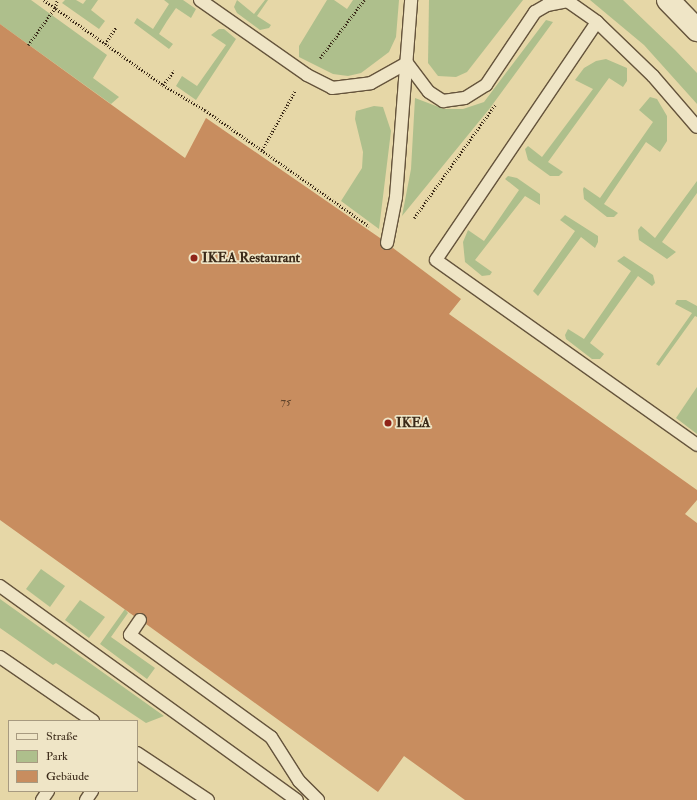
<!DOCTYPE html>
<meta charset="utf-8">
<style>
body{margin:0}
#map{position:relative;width:697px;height:800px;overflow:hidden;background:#e6d7a7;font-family:"IM FELL Double Pica",serif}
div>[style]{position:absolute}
.green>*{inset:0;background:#aebf8c}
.building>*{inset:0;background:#c88d5f}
.path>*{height:2.5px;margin-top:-1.25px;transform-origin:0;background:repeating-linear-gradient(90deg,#3a2918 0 1px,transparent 0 3px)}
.roads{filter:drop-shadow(1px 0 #65543c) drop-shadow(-1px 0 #65543c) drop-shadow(0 1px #65543c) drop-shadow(0 -1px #65543c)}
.service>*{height:12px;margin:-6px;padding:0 6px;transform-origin:6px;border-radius:6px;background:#efe5c6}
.secondary>*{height:22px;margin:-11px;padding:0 11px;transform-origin:11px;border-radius:11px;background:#efe5c6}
.dots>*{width:11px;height:11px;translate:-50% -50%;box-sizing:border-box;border:2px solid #efe5c6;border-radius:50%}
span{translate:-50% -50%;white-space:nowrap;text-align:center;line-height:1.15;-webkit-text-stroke:3.5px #efe5c6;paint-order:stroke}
.number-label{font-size:12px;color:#5e422a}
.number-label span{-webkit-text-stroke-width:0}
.poi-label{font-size:14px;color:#3a2918;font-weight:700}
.left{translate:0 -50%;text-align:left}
.legend{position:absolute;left:8px;top:720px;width:130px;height:72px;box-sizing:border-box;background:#efe5c6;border:1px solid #a79a80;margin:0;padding:5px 7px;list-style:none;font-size:12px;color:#3a2918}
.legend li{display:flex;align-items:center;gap:8px;height:20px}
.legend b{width:20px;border:1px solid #a79a80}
</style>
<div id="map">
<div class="green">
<div style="clip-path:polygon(0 0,31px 0,107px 55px,93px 78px,119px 97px,111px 104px,0 24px)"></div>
<div style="clip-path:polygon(65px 0,76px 0,83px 4px,86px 0,98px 0,91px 10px,105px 21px,99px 29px,62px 3px)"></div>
<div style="clip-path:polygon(164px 0,183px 0,196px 9px,191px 18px,176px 8px,167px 21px,159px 34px,173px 44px,169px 49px,134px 23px,137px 18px,153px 29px,169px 4px)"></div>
<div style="clip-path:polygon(237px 0,254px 14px,265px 0,268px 0,257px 16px,271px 25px,269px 28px,260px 30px,237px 13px,234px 7px)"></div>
<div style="clip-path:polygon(327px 0,334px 0,347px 9px,353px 0,399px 0,396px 37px,389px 52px,361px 73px,348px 76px,333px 74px,299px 57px,299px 46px)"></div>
<div style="clip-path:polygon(429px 0,523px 0,467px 72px,456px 77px,438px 76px,428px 63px)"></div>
<div style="clip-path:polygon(590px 0,623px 0,675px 50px,697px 73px,697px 104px,644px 45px)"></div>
<div style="clip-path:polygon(546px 20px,553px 22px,490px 108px,402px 216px,411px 169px,415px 98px,444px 109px,463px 109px,484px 102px)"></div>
<div style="clip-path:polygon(219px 29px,224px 29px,236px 39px,196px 100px,176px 86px,182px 76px,197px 86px,226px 45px,211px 35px)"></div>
<div style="clip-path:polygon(606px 59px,627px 68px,627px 81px,623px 87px,609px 78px,548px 162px,563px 172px,559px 176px,550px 176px,528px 160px,525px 149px,528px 146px,542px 157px,593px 89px,575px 80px,584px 68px,596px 61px)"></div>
<div style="clip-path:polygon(650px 97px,657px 99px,667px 116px,667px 141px,660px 152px,646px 142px,604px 204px,618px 213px,614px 217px,607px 217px,584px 199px,583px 189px,584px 187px,600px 198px,653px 122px,639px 110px)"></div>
<div style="clip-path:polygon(374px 106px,383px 107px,391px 131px,379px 229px,341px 201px,362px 168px,363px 152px,355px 119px,356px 111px)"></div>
<div style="clip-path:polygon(508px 176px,517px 178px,540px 194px,540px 205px,525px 196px,475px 260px,492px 272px,490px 275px,482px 276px,465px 262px,463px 242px,468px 230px,484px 241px,519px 190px,505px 179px)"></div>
<div style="clip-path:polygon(697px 181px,697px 193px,662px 242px,676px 252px,667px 259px,639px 240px,638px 230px,641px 226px,655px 238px)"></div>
<div style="clip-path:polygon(565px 215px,598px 236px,598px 242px,595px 248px,581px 237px,538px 296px,533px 291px,575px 231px,560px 220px)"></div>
<div style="clip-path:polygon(624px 256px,653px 275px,655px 283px,652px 286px,638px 276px,590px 343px,604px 354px,600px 359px,592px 359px,566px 339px,565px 335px,568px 329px,584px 339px,631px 271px,617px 261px)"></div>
<div style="clip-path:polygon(677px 300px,686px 300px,697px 306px,697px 317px,695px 316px,659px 366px,656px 364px,692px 313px,675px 304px)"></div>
<div style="clip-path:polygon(697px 387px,697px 434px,676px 418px)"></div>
<div style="clip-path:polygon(41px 569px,65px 586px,50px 607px,26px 589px)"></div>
<div style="clip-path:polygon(0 599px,164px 716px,146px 723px,56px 663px,53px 665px,0 628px)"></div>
<div style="clip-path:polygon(80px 600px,105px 617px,89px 638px,65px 620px)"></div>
<div style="clip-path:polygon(125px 609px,128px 613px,111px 637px,155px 668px,147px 679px,100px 644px)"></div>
</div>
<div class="building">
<div style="clip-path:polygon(0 24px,185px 158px,206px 118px,380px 238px,382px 249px,389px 250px,393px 248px,461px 299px,449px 314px,697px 490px,697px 500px,685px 514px,697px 523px,697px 800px,465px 800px,404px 756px,378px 792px,146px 624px,147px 620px,144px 614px,140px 613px,134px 616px,0 520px)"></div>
</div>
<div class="path">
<div style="left:44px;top:0;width:146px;rotate:35.5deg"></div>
<div style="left:163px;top:85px;width:49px;rotate:30.8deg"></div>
<div style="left:205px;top:110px;width:201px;rotate:35.3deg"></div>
<div style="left:105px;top:44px;width:20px;rotate:-57deg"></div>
<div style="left:28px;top:45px;width:46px;rotate:-53.9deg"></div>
<div style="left:55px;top:8px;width:8px;rotate:-76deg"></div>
<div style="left:320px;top:58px;width:73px;rotate:-52.8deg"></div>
<div style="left:163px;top:85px;width:18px;rotate:-52deg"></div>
<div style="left:262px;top:150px;width:68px;rotate:-60.8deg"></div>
<div style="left:414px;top:218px;width:139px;rotate:-54.4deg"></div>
</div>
<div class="roads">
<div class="service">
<div style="left:200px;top:0;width:131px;rotate:35deg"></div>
<div style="left:307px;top:75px;width:28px;rotate:27deg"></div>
<div style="left:332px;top:88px;width:39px;rotate:-7deg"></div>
<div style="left:371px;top:83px;width:41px;rotate:-29.1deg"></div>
<div style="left:566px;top:0;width:38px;rotate:35deg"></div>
<div style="left:597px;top:22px;width:78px;rotate:44deg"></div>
<div style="left:653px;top:76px;width:67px;rotate:49.2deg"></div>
<div style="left:597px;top:22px;width:287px;rotate:124.1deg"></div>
<div style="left:436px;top:260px;width:320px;rotate:35.3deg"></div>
<div style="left:407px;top:63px;width:36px;rotate:53deg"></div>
<div style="left:429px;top:92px;width:17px;rotate:33deg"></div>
<div style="left:443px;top:101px;width:22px;rotate:-8deg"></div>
<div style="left:465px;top:98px;width:25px;rotate:-32deg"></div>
<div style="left:486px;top:85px;width:88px;rotate:-56.1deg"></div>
<div style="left:535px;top:12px;width:14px;rotate:-30deg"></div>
<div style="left:547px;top:5px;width:21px;rotate:-11deg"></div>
<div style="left:387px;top:243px;width:47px;rotate:-78.9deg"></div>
<div style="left:396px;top:197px;width:198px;rotate:-85.6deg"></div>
<div style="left:0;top:586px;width:366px;rotate:35.8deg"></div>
<div style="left:140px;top:620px;width:18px;rotate:124deg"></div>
<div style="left:130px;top:635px;width:174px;rotate:35.9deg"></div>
<div style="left:271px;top:737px;width:52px;rotate:57.5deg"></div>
<div style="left:299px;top:781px;width:27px;rotate:45deg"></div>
<div style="left:0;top:657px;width:113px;rotate:34.5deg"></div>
<div style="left:137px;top:753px;width:85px;rotate:33.5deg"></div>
<div style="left:42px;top:800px;width:11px;rotate:-56deg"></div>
<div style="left:86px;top:800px;width:11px;rotate:-56deg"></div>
</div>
<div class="secondary">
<div style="left:668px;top:0;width:42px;rotate:46deg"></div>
</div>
</div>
<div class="dots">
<div style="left:194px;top:258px;background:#8f2418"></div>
<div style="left:388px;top:423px;background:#8f2418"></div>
</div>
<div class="number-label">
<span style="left:286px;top:402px">75</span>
</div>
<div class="poi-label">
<span class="left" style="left:202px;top:258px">IKEA Restaurant</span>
<span class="left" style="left:396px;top:423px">IKEA</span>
</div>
<ul class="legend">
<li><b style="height:5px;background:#efe5c6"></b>Straße</li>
<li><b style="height:11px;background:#aebf8c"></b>Park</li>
<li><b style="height:11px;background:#c88d5f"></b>Gebäude</li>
</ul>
</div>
